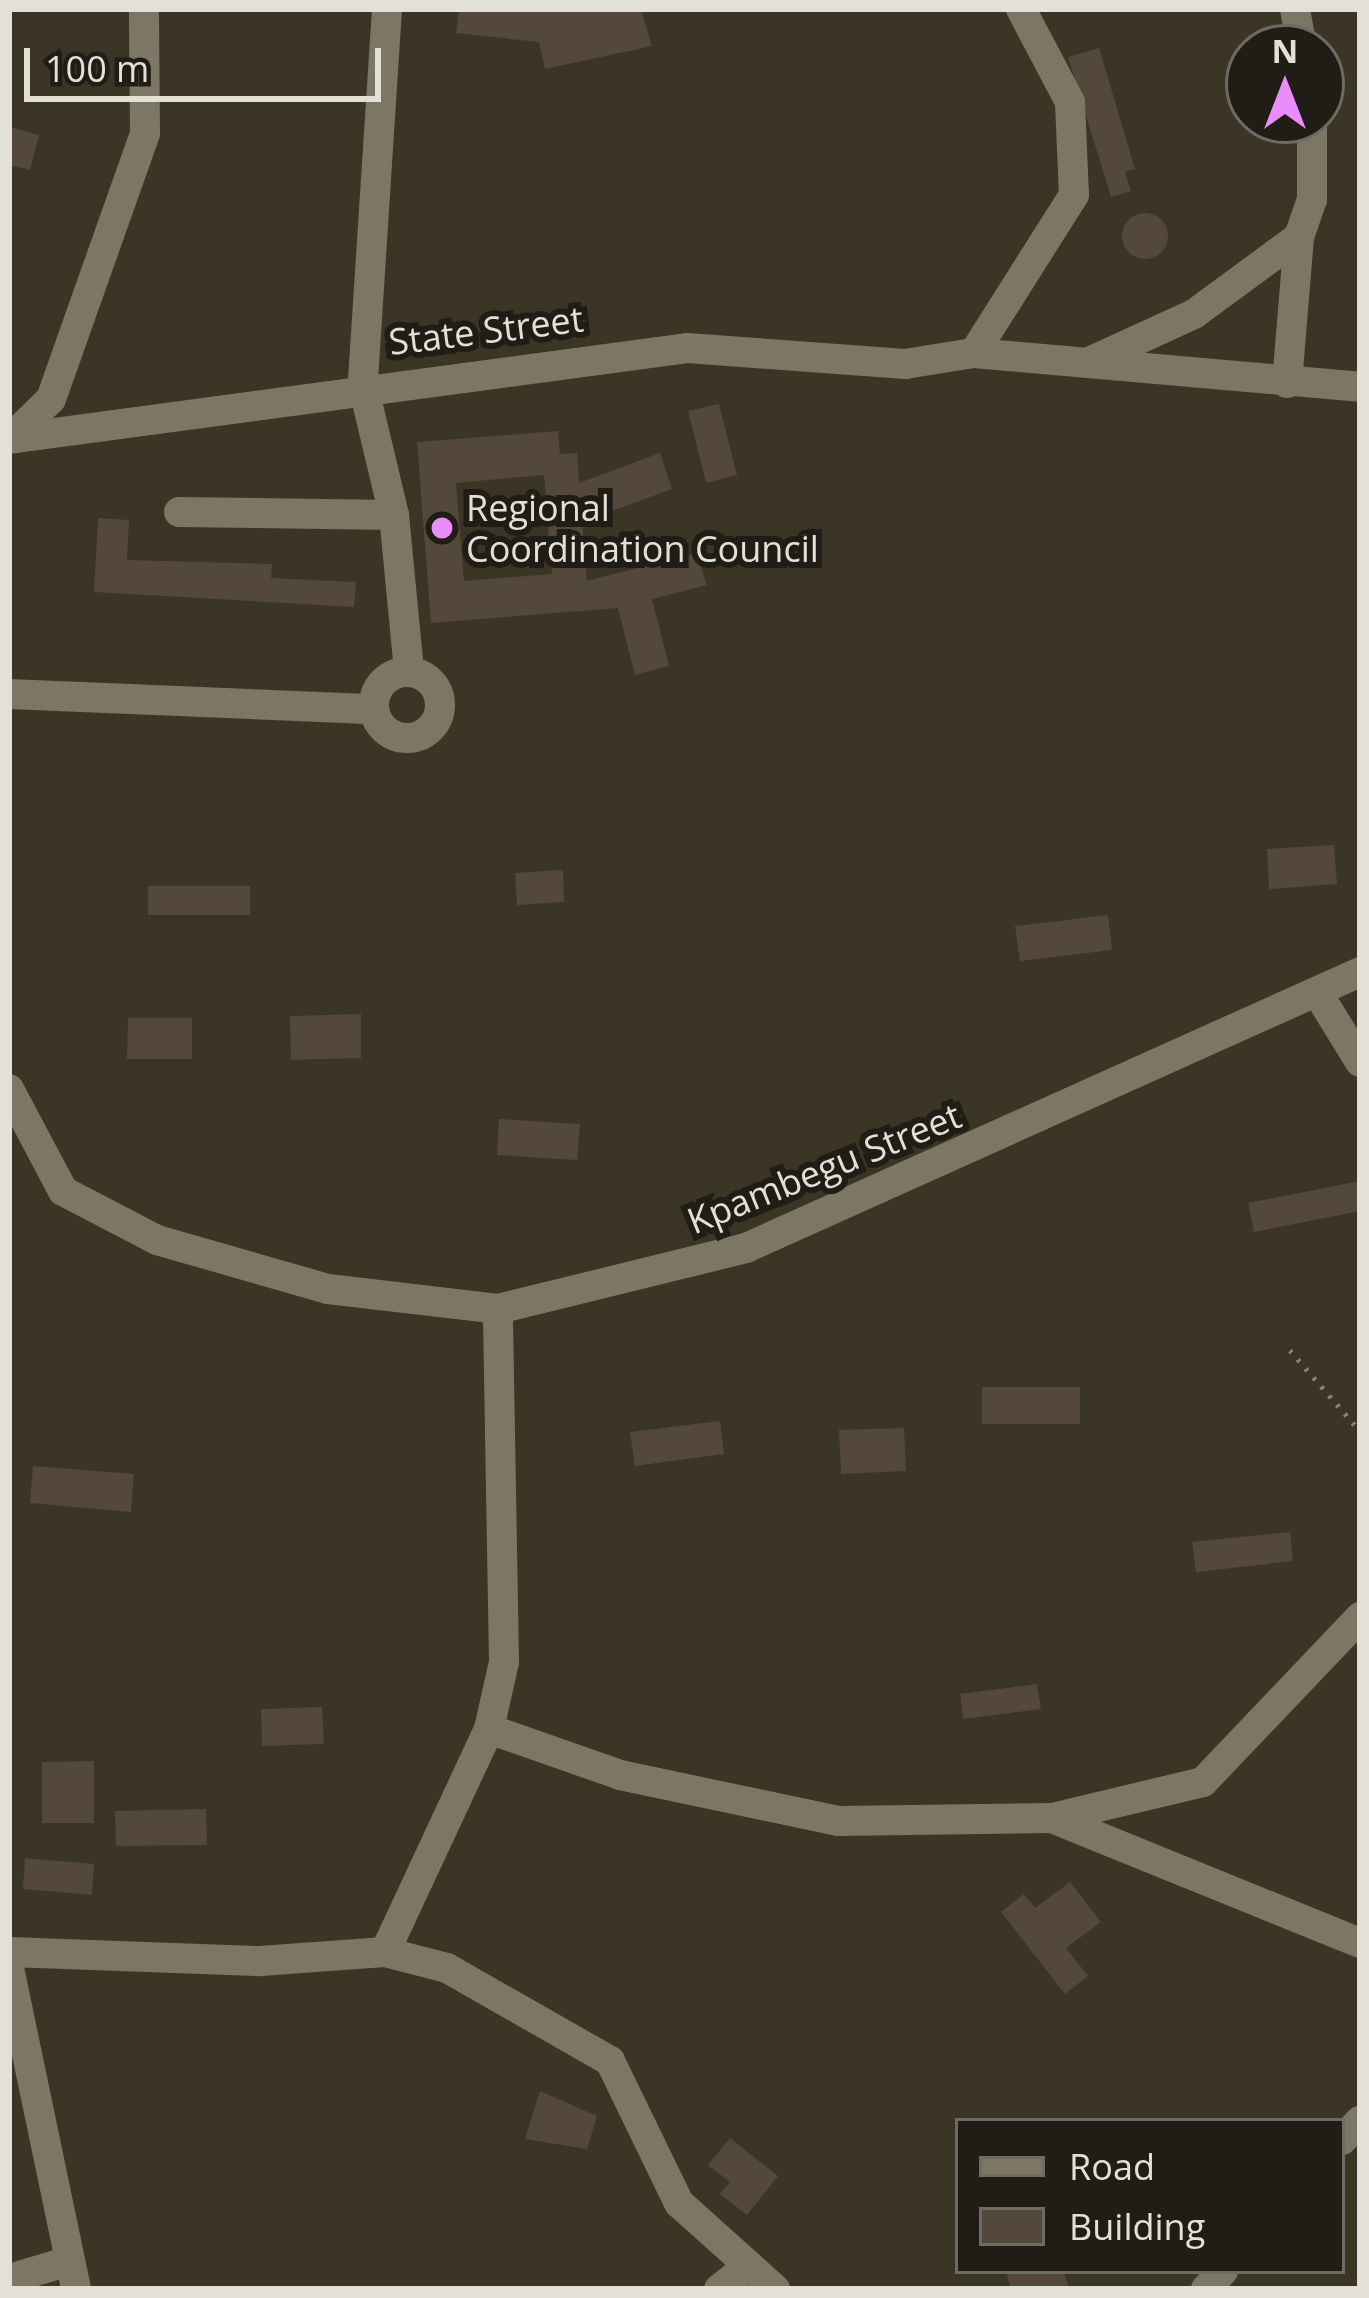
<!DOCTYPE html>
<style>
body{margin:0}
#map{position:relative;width:1369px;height:2298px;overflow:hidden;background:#3a3525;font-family:"Open Sans",sans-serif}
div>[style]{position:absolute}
.building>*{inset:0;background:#54483b}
.round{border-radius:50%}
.path>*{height:4.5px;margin-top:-2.25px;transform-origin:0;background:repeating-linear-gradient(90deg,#837f71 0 3px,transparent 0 12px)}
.minor>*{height:30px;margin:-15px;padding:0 15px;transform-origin:15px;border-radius:15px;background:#7c7765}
.minor>.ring{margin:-15px;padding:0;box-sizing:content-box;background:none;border:30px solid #7c7765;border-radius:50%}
.dots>*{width:33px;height:33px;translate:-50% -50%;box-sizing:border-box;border:6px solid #1f1d16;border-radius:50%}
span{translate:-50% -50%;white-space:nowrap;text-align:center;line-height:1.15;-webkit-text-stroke:12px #1f1d16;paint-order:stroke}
.street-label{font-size:36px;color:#e3e0d6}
.poi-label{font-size:36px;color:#e3e0d6}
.left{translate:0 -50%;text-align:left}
.frame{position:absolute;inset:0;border:12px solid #e3e0d6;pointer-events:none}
.legend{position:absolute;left:955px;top:2118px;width:390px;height:156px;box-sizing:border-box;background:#1f1d16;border:3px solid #6d6b63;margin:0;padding:15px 21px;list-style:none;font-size:36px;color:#e3e0d6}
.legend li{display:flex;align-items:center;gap:24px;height:60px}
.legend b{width:60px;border:3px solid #6d6b63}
.north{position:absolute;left:1225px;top:24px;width:120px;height:120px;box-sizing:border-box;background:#1f1d16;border:3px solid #6d6b63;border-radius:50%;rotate:0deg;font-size:33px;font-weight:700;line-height:48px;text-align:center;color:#e3e0d6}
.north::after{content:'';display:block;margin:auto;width:42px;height:54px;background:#e98dfd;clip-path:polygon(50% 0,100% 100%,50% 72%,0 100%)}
.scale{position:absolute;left:24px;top:48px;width:357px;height:54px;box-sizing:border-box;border:6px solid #e3e0d6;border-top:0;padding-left:15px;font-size:36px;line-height:42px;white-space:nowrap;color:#e3e0d6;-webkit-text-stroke:9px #1f1d16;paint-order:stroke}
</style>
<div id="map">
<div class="building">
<div style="clip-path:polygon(459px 9px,641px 9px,652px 46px,545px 69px,539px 42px,456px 33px)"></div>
<div style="clip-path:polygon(1099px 48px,1135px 169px,1125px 172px,1131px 191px,1111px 197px,1068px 57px)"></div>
<div style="clip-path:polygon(9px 127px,39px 135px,30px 170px,9px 165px)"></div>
<div class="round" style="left:1122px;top:213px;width:46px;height:46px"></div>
<div style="clip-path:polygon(719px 404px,737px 475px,706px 483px,688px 411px)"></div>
<div style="clip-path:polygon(evenodd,558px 431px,560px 454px,577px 453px,579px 483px,660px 453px,672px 489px,582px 522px,587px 581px,696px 553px,707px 585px,652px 599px,669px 666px,635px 675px,618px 608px,431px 623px,417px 442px,558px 431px,544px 475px,552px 574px,464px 581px,456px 483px,544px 475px)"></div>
<div style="clip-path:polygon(98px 518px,129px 520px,127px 560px,272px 564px,271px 578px,356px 582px,354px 607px,94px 592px)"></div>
<div style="clip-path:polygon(749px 539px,754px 560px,727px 566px,722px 546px)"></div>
<div style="clip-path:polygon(1334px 845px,1337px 884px,1269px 889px,1267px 849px)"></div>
<div style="clip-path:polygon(563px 870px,564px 902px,517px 905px,515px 873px)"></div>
<div style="clip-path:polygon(148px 886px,250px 886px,250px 915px,148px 915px)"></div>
<div style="clip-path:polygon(1108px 915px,1112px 950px,1020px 961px,1015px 926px)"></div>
<div style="clip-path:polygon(361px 1014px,361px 1058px,291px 1060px,290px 1016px)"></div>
<div style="clip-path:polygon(128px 1018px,192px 1018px,192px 1059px,127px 1059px)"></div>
<div style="clip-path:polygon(499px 1119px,580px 1124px,577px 1160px,497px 1155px)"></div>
<div style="clip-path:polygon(1360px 1181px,1360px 1211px,1254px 1232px,1248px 1203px)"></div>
<div style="clip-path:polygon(982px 1387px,1080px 1387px,1080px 1424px,982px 1424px)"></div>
<div style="clip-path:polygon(720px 1421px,724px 1454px,635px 1466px,630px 1432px)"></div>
<div style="clip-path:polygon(904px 1428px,906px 1471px,841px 1474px,839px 1430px)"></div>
<div style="clip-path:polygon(33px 1466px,134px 1474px,131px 1512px,30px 1503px)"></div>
<div style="clip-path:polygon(1290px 1532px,1293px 1561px,1196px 1572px,1192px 1542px)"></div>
<div style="clip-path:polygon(1037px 1684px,1041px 1709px,963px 1719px,960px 1694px)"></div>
<div style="clip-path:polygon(322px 1707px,324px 1744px,262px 1746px,261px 1709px)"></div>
<div style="clip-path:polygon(94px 1761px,94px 1823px,42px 1823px,42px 1762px)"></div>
<div style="clip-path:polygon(206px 1809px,207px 1845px,116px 1846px,115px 1811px)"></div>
<div style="clip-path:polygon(25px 1858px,94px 1864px,92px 1895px,23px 1889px)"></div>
<div style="clip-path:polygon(1070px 1882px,1101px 1922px,1066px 1948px,1088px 1976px,1065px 1994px,1001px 1912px,1024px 1894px,1035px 1908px)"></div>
<div style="clip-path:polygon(540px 2091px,597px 2116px,587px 2149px,525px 2139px)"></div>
<div style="clip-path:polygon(730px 2138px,778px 2176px,747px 2215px,720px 2194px,730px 2182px,708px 2165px)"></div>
<div style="clip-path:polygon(1006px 2271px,1064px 2271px,1069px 2289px,1011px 2289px)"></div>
</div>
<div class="path">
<div style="left:1290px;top:1350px;width:107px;rotate:49.2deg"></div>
</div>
<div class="minor">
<div style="left:387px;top:9px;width:377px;rotate:93.7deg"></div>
<div style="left:363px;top:385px;width:134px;rotate:76.6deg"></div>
<div style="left:394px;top:515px;width:158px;rotate:84.5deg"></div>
<div style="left:1295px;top:9px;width:40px;rotate:80deg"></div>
<div style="left:974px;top:353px;width:187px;rotate:-57.7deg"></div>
<div style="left:1074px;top:195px;width:93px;rotate:-92.5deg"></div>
<div style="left:1070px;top:102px;width:105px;rotate:-117.8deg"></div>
<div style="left:1087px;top:363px;width:118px;rotate:-24.6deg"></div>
<div style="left:1194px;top:314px;width:130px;rotate:-36.3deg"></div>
<div style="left:1299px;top:237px;width:39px;rotate:-71deg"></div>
<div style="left:1312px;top:200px;width:80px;rotate:-90deg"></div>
<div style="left:1287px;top:383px;width:146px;rotate:-85.3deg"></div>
<div style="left:12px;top:437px;width:54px;rotate:-44.3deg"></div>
<div style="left:51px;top:399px;width:282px;rotate:-70.5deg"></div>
<div style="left:145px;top:133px;width:124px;rotate:-90.5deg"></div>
<div style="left:9px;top:439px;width:684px;rotate:-7.64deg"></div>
<div style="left:687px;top:348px;width:219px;rotate:4.2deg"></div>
<div style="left:905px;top:364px;width:70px;rotate:-9.1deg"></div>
<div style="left:974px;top:353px;width:387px;rotate:5deg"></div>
<div style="left:179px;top:512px;width:215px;rotate:0.8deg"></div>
<div class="ring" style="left:374px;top:672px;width:36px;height:36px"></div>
<div style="left:9px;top:694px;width:365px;rotate:2.4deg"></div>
<div style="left:1317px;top:992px;width:82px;rotate:58.4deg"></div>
<div style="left:9px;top:1089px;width:115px;rotate:62.1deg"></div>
<div style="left:63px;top:1191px;width:106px;rotate:27.5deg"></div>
<div style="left:157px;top:1240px;width:178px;rotate:16deg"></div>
<div style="left:328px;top:1289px;width:171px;rotate:6.7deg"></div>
<div style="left:498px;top:1309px;width:255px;rotate:-13.8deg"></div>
<div style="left:746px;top:1248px;width:673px;rotate:-24.2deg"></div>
<div style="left:489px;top:1729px;width:139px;rotate:19.3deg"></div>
<div style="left:620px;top:1775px;width:223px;rotate:11.9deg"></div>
<div style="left:838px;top:1821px;width:214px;rotate:-0.8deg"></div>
<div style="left:1052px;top:1818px;width:332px;rotate:22.1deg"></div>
<div style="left:1052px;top:1818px;width:155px;rotate:-13.4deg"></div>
<div style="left:1203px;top:1782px;width:228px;rotate:-46.4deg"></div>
<div style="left:9px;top:1952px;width:251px;rotate:2.1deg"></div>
<div style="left:260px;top:1961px;width:125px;rotate:-4.1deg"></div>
<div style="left:385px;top:1952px;width:64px;rotate:14.5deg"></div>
<div style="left:447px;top:1968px;width:188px;rotate:29.7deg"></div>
<div style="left:610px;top:2061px;width:158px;rotate:64.1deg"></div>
<div style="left:679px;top:2203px;width:129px;rotate:41.9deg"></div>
<div style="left:385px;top:1952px;width:246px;rotate:-65deg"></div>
<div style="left:489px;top:1729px;width:69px;rotate:-77.4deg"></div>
<div style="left:504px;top:1662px;width:353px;rotate:-91deg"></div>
<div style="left:9px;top:1968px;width:328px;rotate:78.2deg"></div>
<div style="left:1342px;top:2140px;width:26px;rotate:-47deg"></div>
<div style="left:9px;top:2279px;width:59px;rotate:-16.6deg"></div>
<div style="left:719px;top:2289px;width:34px;rotate:-38deg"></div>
<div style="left:1206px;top:2289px;width:25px;rotate:-47deg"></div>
</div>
<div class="dots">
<div style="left:442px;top:528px;background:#e98dfd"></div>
</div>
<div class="street-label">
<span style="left:486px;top:330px;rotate:-7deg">State Street</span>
<span style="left:824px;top:1168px;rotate:-22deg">Kpambegu Street</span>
</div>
<div class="poi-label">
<span class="left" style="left:466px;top:528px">Regional<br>Coordination Council</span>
</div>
<div class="frame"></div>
<ul class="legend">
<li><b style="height:15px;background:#7c7765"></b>Road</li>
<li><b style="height:33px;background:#54483b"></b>Building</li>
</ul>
<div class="north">N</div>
<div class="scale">100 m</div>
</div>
